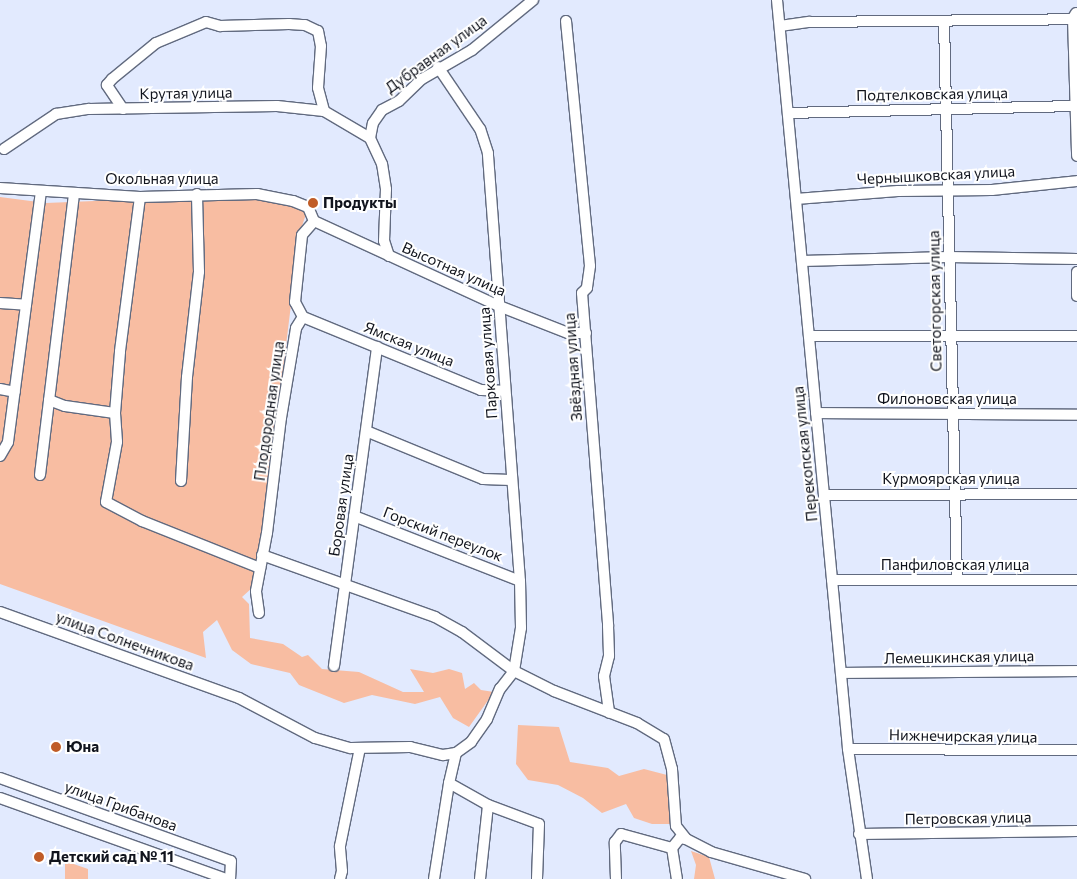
<!DOCTYPE html>
<meta charset="utf-8">
<style>
body{margin:0}
#map{position:relative;width:1077px;height:879px;overflow:hidden;background:#e2eafe;font-family:Commissioner,sans-serif}
div>[style]{position:absolute}
.green>*{inset:0;background:#f8bda2}
.roads{filter:drop-shadow(1px 0 #616a7f) drop-shadow(-1px 0 #616a7f) drop-shadow(0 1px #616a7f) drop-shadow(0 -1px #616a7f)}
.minor>*{height:10px;margin:-5px;padding:0 5px;transform-origin:5px;border-radius:5px;background:#fff}
.dots>*{width:14px;height:14px;translate:-50% -50%;box-sizing:border-box;border:2px solid #fff;border-radius:50%}
span{translate:-50% -50%;white-space:nowrap;text-align:center;line-height:1.15;-webkit-text-stroke:4px #fff;paint-order:stroke}
.street-label{font-size:15px;color:#11141d}
.poi-label{font-size:15px;color:#11141d;font-weight:700}
.left{translate:0 -50%;text-align:left}
</style>
<div id="map">
<div class="green">
<div style="clip-path:polygon(239px 195px,294px 203px,306px 214px,300px 232px,267px 499px,252px 588px,242px 597px,249px 604px,250px 638px,283px 644px,302px 657px,308px 655px,322px 669px,359px 672px,403px 692px,424px 692px,410px 669px,433px 673px,449px 669px,462px 673px,465px 689px,474px 683px,481px 690px,494px 692px,469px 727px,453px 718px,440px 697px,415px 704px,372px 695px,344px 703px,299px 685px,290px 673px,251px 664px,232px 650px,217px 620px,203px 632px,206px 658px,0 584px,0 197px,46px 203px)"></div>
<div style="clip-path:polygon(518px 725px,559px 727px,570px 762px,608px 768px,619px 776px,644px 769px,667px 775px,671px 824px,652px 824px,634px 818px,626px 804px,602px 813px,583px 798px,558px 785px,528px 780px,516px 764px)"></div>
<div style="clip-path:polygon(691px 851px,709px 857px,715px 879px,694px 879px,696px 865px)"></div>
<div style="clip-path:polygon(65px 861px,88px 869px,88px 879px,65px 879px)"></div>
</div>
<div class="roads">
<div class="minor">
<div style="left:777px;top:0;width:752px;rotate:84.58deg"></div>
<div style="left:848px;top:749px;width:131px;rotate:81.7deg"></div>
<div style="left:1076px;top:13px;width:6px;rotate:121deg"></div>
<div style="left:1073px;top:18px;width:138px;rotate:88.3deg"></div>
<div style="left:566px;top:21px;width:246px;rotate:84.4deg"></div>
<div style="left:590px;top:266px;width:22px;rotate:98deg"></div>
<div style="left:587px;top:288px;width:7px;rotate:135deg"></div>
<div style="left:582px;top:293px;width:334px;rotate:85.5deg"></div>
<div style="left:608px;top:626px;width:30px;rotate:88deg"></div>
<div style="left:609px;top:656px;width:21px;rotate:104deg"></div>
<div style="left:604px;top:676px;width:37px;rotate:82deg"></div>
<div style="left:944px;top:21px;width:559px;rotate:88.67deg"></div>
<div style="left:780px;top:26px;width:30px;rotate:-8deg"></div>
<div style="left:810px;top:22px;width:267px;rotate:-0.6deg"></div>
<div style="left:123px;top:109px;width:29px;rotate:-124deg"></div>
<div style="left:107px;top:85px;width:8px;rotate:-50deg"></div>
<div style="left:112px;top:79px;width:57px;rotate:-39.3deg"></div>
<div style="left:156px;top:43px;width:54px;rotate:-22.8deg"></div>
<div style="left:206px;top:22px;width:15px;rotate:16deg"></div>
<div style="left:220px;top:26px;width:69px;rotate:-1.7deg"></div>
<div style="left:289px;top:24px;width:16px;rotate:4deg"></div>
<div style="left:305px;top:25px;width:14px;rotate:25deg"></div>
<div style="left:318px;top:31px;width:15px;rotate:79deg"></div>
<div style="left:321px;top:46px;width:42px;rotate:94.1deg"></div>
<div style="left:318px;top:88px;width:24px;rotate:75deg"></div>
<div style="left:788px;top:113px;width:289px;rotate:-1.4deg"></div>
<div style="left:4px;top:149px;width:63px;rotate:-33.9deg"></div>
<div style="left:56px;top:114px;width:33px;rotate:-9deg"></div>
<div style="left:89px;top:109px;width:188px;rotate:-0.9deg"></div>
<div style="left:277px;top:106px;width:47px;rotate:6.1deg"></div>
<div style="left:324px;top:111px;width:53px;rotate:30.4deg"></div>
<div style="left:0;top:188px;width:140px;rotate:3.7deg"></div>
<div style="left:140px;top:197px;width:117px;rotate:-1.5deg"></div>
<div style="left:257px;top:194px;width:37px;rotate:11deg"></div>
<div style="left:293px;top:201px;width:16px;rotate:22deg"></div>
<div style="left:308px;top:207px;width:15px;rotate:67deg"></div>
<div style="left:140px;top:197px;width:156px;rotate:97.4deg"></div>
<div style="left:120px;top:352px;width:61px;rotate:94.7deg"></div>
<div style="left:115px;top:413px;width:29px;rotate:86deg"></div>
<div style="left:117px;top:442px;width:61px;rotate:100.4deg"></div>
<div style="left:106px;top:502px;width:41px;rotate:27.8deg"></div>
<div style="left:142px;top:521px;width:127px;rotate:21.7deg"></div>
<div style="left:796px;top:199px;width:102px;rotate:-4.5deg"></div>
<div style="left:898px;top:191px;width:94px;rotate:-0.6deg"></div>
<div style="left:992px;top:190px;width:85px;rotate:-6deg"></div>
<div style="left:314px;top:221px;width:204px;rotate:24.7deg"></div>
<div style="left:499px;top:306px;width:74px;rotate:21.4deg"></div>
<div style="left:568px;top:333px;width:18px"></div>
<div style="left:389px;top:256px;width:16px;rotate:-108deg"></div>
<div style="left:384px;top:241px;width:52px;rotate:-87.8deg"></div>
<div style="left:386px;top:189px;width:25px;rotate:-99deg"></div>
<div style="left:382px;top:164px;width:29px;rotate:-115deg"></div>
<div style="left:370px;top:138px;width:15px;rotate:-79deg"></div>
<div style="left:373px;top:123px;width:16px;rotate:-55deg"></div>
<div style="left:382px;top:110px;width:19px;rotate:-28deg"></div>
<div style="left:399px;top:101px;width:32px;rotate:-44deg"></div>
<div style="left:422px;top:79px;width:58px;rotate:-30.1deg"></div>
<div style="left:472px;top:50px;width:79px;rotate:-39.3deg"></div>
<div style="left:802px;top:261px;width:146px;rotate:-1.6deg"></div>
<div style="left:948px;top:257px;width:129px;rotate:0.9deg"></div>
<div style="left:1077px;top:272px;width:24px;rotate:90deg"></div>
<div style="left:0;top:303px;width:26px;rotate:4deg"></div>
<div style="left:303px;top:317px;width:192px;rotate:22.3deg"></div>
<div style="left:481px;top:390px;width:24px;rotate:2deg"></div>
<div style="left:809px;top:336px;width:268px"></div>
<div style="left:0;top:389px;width:15px;rotate:11deg"></div>
<div style="left:49px;top:400px;width:17px;rotate:21deg"></div>
<div style="left:65px;top:406px;width:50px;rotate:8deg"></div>
<div style="left:816px;top:413px;width:261px;rotate:0.4deg"></div>
<div style="left:366px;top:431px;width:126px;rotate:22.3deg"></div>
<div style="left:483px;top:479px;width:28px;rotate:2deg"></div>
<div style="left:0;top:456px;width:16px;rotate:-60deg"></div>
<div style="left:8px;top:442px;width:253px;rotate:-82.5deg"></div>
<div style="left:40px;top:475px;width:284px;rotate:-83.1deg"></div>
<div style="left:181px;top:481px;width:104px;rotate:-86.7deg"></div>
<div style="left:187px;top:377px;width:106px;rotate:-83.5deg"></div>
<div style="left:199px;top:272px;width:78px;rotate:-91.5deg"></div>
<div style="left:824px;top:495px;width:253px;rotate:-0.2deg"></div>
<div style="left:354px;top:516px;width:178px;rotate:21.4deg"></div>
<div style="left:262px;top:555px;width:184px;rotate:19.7deg"></div>
<div style="left:435px;top:617px;width:31px;rotate:29deg"></div>
<div style="left:462px;top:632px;width:65px;rotate:36.9deg"></div>
<div style="left:514px;top:671px;width:44px;rotate:-80.8deg"></div>
<div style="left:521px;top:628px;width:47px;rotate:-91.2deg"></div>
<div style="left:520px;top:581px;width:429px;rotate:-94.3deg"></div>
<div style="left:488px;top:153px;width:25px;rotate:-108deg"></div>
<div style="left:480px;top:129px;width:75px;rotate:-124.1deg"></div>
<div style="left:832px;top:580px;width:245px"></div>
<div style="left:0;top:612px;width:254px;rotate:19.8deg"></div>
<div style="left:239px;top:698px;width:86px;rotate:27.8deg"></div>
<div style="left:315px;top:738px;width:37px;rotate:16deg"></div>
<div style="left:351px;top:748px;width:59px;rotate:-1deg"></div>
<div style="left:410px;top:747px;width:34px;rotate:14deg"></div>
<div style="left:443px;top:755px;width:13px;rotate:-9deg"></div>
<div style="left:456px;top:753px;width:19px;rotate:-36deg"></div>
<div style="left:471px;top:742px;width:28px;rotate:-55deg"></div>
<div style="left:487px;top:719px;width:33px;rotate:-67deg"></div>
<div style="left:500px;top:689px;width:23px;rotate:-52deg"></div>
<div style="left:514px;top:671px;width:45px;rotate:26.6deg"></div>
<div style="left:554px;top:691px;width:89px;rotate:21.1deg"></div>
<div style="left:637px;top:723px;width:31px;rotate:31deg"></div>
<div style="left:664px;top:739px;width:31px;rotate:75deg"></div>
<div style="left:672px;top:769px;width:57px;rotate:86deg"></div>
<div style="left:676px;top:826px;width:16px;rotate:52deg"></div>
<div style="left:259px;top:613px;width:22px;rotate:-98deg"></div>
<div style="left:256px;top:591px;width:59px;rotate:-79.3deg"></div>
<div style="left:267px;top:533px;width:116px;rotate:-83.1deg"></div>
<div style="left:281px;top:418px;width:91px;rotate:-80.5deg"></div>
<div style="left:296px;top:328px;width:13px;rotate:-58deg"></div>
<div style="left:303px;top:317px;width:17px;rotate:-118deg"></div>
<div style="left:295px;top:302px;width:67px;rotate:-84deg"></div>
<div style="left:302px;top:235px;width:18px;rotate:-49deg"></div>
<div style="left:334px;top:666px;width:322px;rotate:-82.3deg"></div>
<div style="left:841px;top:673px;width:236px;rotate:-0.5deg"></div>
<div style="left:848px;top:749px;width:229px;rotate:0.3deg"></div>
<div style="left:456px;top:753px;width:31px;rotate:103deg"></div>
<div style="left:449px;top:783px;width:45px;rotate:29.4deg"></div>
<div style="left:488px;top:805px;width:54px;rotate:20.4deg"></div>
<div style="left:539px;top:824px;width:55px;rotate:92.1deg"></div>
<div style="left:0;top:778px;width:245px;rotate:19.8deg"></div>
<div style="left:231px;top:861px;width:18px;rotate:93deg"></div>
<div style="left:0;top:798px;width:240px;rotate:19.7deg"></div>
<div style="left:859px;top:834px;width:218px;rotate:-0.8deg"></div>
<div style="left:672px;top:848px;width:31px;rotate:81deg"></div>
<div style="left:340px;top:879px;width:8px;rotate:-76deg"></div>
<div style="left:342px;top:871px;width:25px;rotate:-95deg"></div>
<div style="left:340px;top:846px;width:100px;rotate:-78.5deg"></div>
<div style="left:434px;top:879px;width:97px;rotate:-81.1deg"></div>
<div style="left:480px;top:879px;width:74px;rotate:-83.8deg"></div>
<div style="left:616px;top:879px;width:37px;rotate:-92deg"></div>
<div style="left:615px;top:842px;width:10px;rotate:-53deg"></div>
<div style="left:621px;top:834px;width:53px;rotate:15.4deg"></div>
<div style="left:672px;top:848px;width:13px;rotate:-51deg"></div>
<div style="left:680px;top:838px;width:6px;rotate:9deg"></div>
<div style="left:686px;top:839px;width:28px;rotate:27deg"></div>
<div style="left:711px;top:852px;width:98px;rotate:16deg"></div>
</div>
</div>
<div class="dots">
<div style="left:313px;top:203px;background:#c05c27"></div>
<div style="left:56px;top:747px;background:#c05c27"></div>
<div style="left:39px;top:857px;background:#c05c27"></div>
</div>
<div class="street-label">
<span style="left:436px;top:54px;rotate:-36deg">Дубравная улица</span>
<span style="left:186px;top:93px;rotate:-1deg">Крутая улица</span>
<span style="left:932px;top:94px;rotate:-1deg">Подтелковская улица</span>
<span style="left:936px;top:175px;rotate:-3deg">Чернышковская улица</span>
<span style="left:162px;top:179px">Окольная улица</span>
<span style="left:454px;top:269px;rotate:24deg">Высотная улица</span>
<span style="left:935px;top:301px;rotate:-91deg">Светогорская улица</span>
<span style="left:409px;top:344px;rotate:22deg">Ямская улица</span>
<span style="left:488px;top:363px;rotate:-94deg">Парковая улица</span>
<span style="left:573px;top:367px;rotate:-94deg">Звёздная улица</span>
<span style="left:947px;top:399px">Филоновская улица</span>
<span style="left:269px;top:411px;rotate:-82deg">Плодородная улица</span>
<span style="left:805px;top:454px;rotate:-96deg">Перекопская улица</span>
<span style="left:951px;top:479px">Курмоярская улица</span>
<span style="left:341px;top:505px;rotate:-82deg">Боровая улица</span>
<span style="left:443px;top:534px;rotate:21deg">Горский переулок</span>
<span style="left:955px;top:565px">Панфиловская улица</span>
<span style="left:125px;top:641px;rotate:20deg">улица Солнечникова</span>
<span style="left:959px;top:657px;rotate:-1deg">Лемешкинская улица</span>
<span style="left:963px;top:736px;rotate:1deg">Нижнечирская улица</span>
<span style="left:121px;top:806px;rotate:20deg">улица Грибанова</span>
<span style="left:968px;top:818px;rotate:-1deg">Петровская улица</span>
</div>
<div class="poi-label">
<span class="left" style="left:323px;top:203px">Продукты</span>
<span class="left" style="left:66px;top:747px">Юна</span>
<span class="left" style="left:49px;top:857px">Детский сад № 11</span>
</div>
</div>
